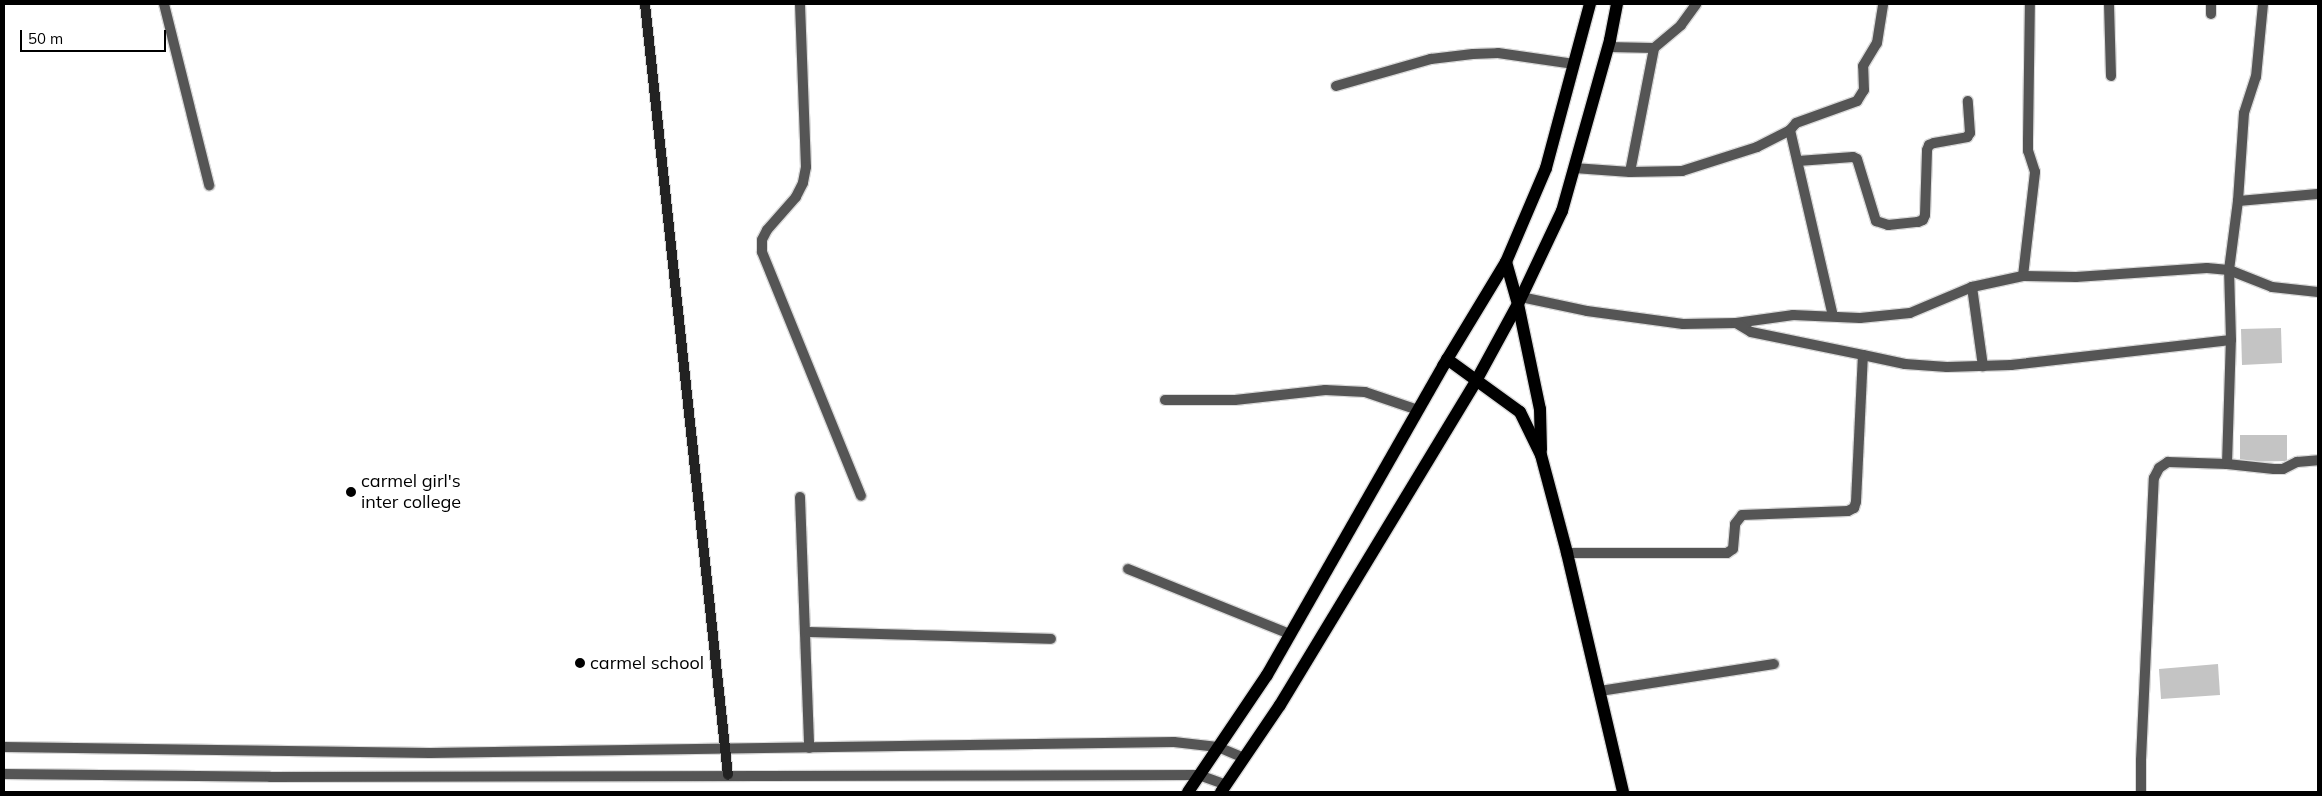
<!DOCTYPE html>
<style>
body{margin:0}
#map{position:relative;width:2322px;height:796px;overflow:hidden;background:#fff;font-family:Mulish,sans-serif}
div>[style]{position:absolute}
.building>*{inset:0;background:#c4c4c4}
.roads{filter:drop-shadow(1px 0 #dbdbdb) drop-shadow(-1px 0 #dbdbdb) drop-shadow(0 1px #dbdbdb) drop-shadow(0 -1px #dbdbdb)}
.street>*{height:10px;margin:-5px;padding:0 5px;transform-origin:5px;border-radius:5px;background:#555}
.secondary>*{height:10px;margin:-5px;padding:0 5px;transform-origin:5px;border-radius:5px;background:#222}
.primary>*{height:12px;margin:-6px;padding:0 6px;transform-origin:6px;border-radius:6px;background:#000}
.dots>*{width:14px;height:14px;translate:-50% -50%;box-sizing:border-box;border:2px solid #fff;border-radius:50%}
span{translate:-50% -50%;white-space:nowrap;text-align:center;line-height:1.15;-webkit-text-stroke:4px #fff;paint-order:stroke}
.poi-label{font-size:18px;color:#000}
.left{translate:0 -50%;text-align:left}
.frame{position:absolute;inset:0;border:5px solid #000;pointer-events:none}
.scale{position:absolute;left:20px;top:30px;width:146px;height:22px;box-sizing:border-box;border:2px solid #000;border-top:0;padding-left:6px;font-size:15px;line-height:18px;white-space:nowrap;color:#000;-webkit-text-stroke:4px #fff;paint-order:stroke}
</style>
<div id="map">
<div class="building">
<div style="clip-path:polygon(2281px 328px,2282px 363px,2242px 365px,2241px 329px)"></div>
<div style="clip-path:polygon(2240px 435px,2287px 435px,2287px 461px,2240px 462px)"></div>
<div style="clip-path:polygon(2218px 664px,2220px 695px,2161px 699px,2159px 669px)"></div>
</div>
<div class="roads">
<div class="street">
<div style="left:164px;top:4px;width:187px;rotate:76deg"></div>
<div style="left:800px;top:4px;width:163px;rotate:87.9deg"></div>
<div style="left:806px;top:167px;width:16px;rotate:101deg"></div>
<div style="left:803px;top:183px;width:16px;rotate:117deg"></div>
<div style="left:796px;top:197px;width:44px;rotate:131.3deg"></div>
<div style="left:767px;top:230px;width:11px;rotate:117deg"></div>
<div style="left:762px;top:240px;width:12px;rotate:90deg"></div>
<div style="left:762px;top:252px;width:263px;rotate:67.9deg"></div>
<div style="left:2109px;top:4px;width:72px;rotate:88.4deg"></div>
<div style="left:2211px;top:14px;width:10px;rotate:-90deg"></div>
<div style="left:1608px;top:47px;width:46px;rotate:1.2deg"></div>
<div style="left:1654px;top:48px;width:35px;rotate:-40deg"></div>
<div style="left:1681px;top:25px;width:26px;rotate:-54deg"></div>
<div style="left:1336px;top:86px;width:99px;rotate:-15.9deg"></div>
<div style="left:1431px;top:59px;width:42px;rotate:-6.8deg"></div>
<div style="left:1473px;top:54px;width:25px;rotate:-2deg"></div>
<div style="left:1498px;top:53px;width:77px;rotate:8.2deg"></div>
<div style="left:1790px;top:130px;width:191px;rotate:77deg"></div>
<div style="left:1798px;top:161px;width:55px;rotate:-4.2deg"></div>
<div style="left:1853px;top:157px;width:4px;rotate:27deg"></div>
<div style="left:1857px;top:159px;width:65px;rotate:73deg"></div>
<div style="left:1876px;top:221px;width:13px;rotate:18deg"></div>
<div style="left:1888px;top:225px;width:30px;rotate:-6deg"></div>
<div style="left:1918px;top:222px;width:5px;rotate:-22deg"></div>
<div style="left:1923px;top:220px;width:5px;rotate:-68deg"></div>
<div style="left:1925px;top:215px;width:65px;rotate:-88.2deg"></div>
<div style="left:1927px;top:150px;width:5px;rotate:-68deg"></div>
<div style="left:1929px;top:145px;width:5px;rotate:-22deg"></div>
<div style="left:1934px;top:143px;width:34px;rotate:-10deg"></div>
<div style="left:1967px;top:137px;width:5px;rotate:-53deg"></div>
<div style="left:1970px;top:133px;width:32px;rotate:-94deg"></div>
<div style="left:1574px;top:168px;width:56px;rotate:4.1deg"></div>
<div style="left:1630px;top:172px;width:52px;rotate:-1.1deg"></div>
<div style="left:1682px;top:171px;width:79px;rotate:-17.7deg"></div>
<div style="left:1757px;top:147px;width:37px;rotate:-27deg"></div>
<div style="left:1790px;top:130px;width:9px;rotate:-49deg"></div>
<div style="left:1796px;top:123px;width:65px;rotate:-19.8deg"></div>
<div style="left:1857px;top:101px;width:13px;rotate:-58deg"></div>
<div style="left:1864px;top:90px;width:24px;rotate:-92deg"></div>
<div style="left:1863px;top:66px;width:27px;rotate:-59deg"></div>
<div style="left:1877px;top:43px;width:39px;rotate:-81deg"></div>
<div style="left:1630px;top:172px;width:126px;rotate:-79deg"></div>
<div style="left:2238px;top:201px;width:80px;rotate:-5deg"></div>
<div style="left:2023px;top:276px;width:105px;rotate:-83.4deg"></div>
<div style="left:2035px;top:172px;width:22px;rotate:-108deg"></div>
<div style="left:2028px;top:151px;width:11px;rotate:-90deg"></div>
<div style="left:2028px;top:140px;width:136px;rotate:-89.2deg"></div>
<div style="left:1972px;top:287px;width:80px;rotate:82.1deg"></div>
<div style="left:1521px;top:297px;width:67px;rotate:12deg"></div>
<div style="left:1587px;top:311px;width:97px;rotate:7.7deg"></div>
<div style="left:1683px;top:324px;width:53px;rotate:-1.1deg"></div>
<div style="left:1736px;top:323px;width:58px;rotate:-8deg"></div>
<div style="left:1793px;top:315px;width:67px;rotate:2.6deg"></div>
<div style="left:1860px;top:318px;width:50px;rotate:-5.7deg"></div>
<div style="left:1910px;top:313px;width:67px;rotate:-22.8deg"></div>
<div style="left:1972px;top:287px;width:52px;rotate:-12.2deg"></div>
<div style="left:2023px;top:276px;width:53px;rotate:1.1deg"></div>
<div style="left:2076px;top:277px;width:131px;rotate:-3.9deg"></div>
<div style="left:2207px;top:268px;width:22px;rotate:5deg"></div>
<div style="left:2229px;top:270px;width:46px;rotate:21.6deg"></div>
<div style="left:2272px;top:287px;width:46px;rotate:6.2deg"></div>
<div style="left:1736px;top:323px;width:17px;rotate:31deg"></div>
<div style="left:1751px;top:332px;width:114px;rotate:11.6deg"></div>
<div style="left:1863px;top:355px;width:43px;rotate:12.1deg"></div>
<div style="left:1905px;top:364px;width:42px;rotate:4.1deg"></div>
<div style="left:1947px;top:367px;width:64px;rotate:-1.8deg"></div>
<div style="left:2011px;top:365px;width:221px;rotate:-6.5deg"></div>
<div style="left:1165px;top:400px;width:70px"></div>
<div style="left:1235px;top:400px;width:91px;rotate:-6.3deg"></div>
<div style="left:1325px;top:390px;width:40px;rotate:2.9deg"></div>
<div style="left:1365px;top:392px;width:56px;rotate:18.8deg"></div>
<div style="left:2227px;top:464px;width:47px;rotate:6.1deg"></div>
<div style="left:2274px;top:469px;width:9px"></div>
<div style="left:2283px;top:469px;width:16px;rotate:-27deg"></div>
<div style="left:2297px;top:462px;width:21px;rotate:-5deg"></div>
<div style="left:800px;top:497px;width:251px;rotate:87.9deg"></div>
<div style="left:1567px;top:553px;width:160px"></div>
<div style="left:1727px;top:553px;width:7px;rotate:-34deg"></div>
<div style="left:1733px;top:549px;width:25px;rotate:-85deg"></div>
<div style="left:1735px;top:524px;width:11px;rotate:-52deg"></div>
<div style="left:1742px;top:515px;width:106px;rotate:-2.2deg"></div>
<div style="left:1848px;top:511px;width:7px;rotate:-27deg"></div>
<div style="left:1854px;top:508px;width:6px;rotate:-72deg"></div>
<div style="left:1856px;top:502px;width:147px;rotate:-87.3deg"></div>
<div style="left:1128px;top:569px;width:175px;rotate:21.9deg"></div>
<div style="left:805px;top:632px;width:246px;rotate:1.6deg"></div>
<div style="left:1600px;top:691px;width:176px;rotate:-8.8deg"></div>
<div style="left:4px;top:747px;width:426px;rotate:0.8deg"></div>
<div style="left:430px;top:753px;width:744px;rotate:-0.85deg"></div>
<div style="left:1174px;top:742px;width:44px;rotate:6.5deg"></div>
<div style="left:1218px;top:747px;width:28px;rotate:23deg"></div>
<div style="left:4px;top:774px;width:266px;rotate:0.6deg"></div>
<div style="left:270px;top:777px;width:929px;rotate:-0.12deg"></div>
<div style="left:1199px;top:775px;width:29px;rotate:20deg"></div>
<div style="left:2141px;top:792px;width:32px;rotate:-90deg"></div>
<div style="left:2141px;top:760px;width:282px;rotate:-87.4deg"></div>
<div style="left:2154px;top:478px;width:11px;rotate:-63deg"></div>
<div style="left:2159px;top:468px;width:11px;rotate:-34deg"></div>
<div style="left:2168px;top:462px;width:59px;rotate:1.9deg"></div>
<div style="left:2227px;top:464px;width:124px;rotate:-88.2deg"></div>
<div style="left:2231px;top:340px;width:70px;rotate:-91.6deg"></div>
<div style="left:2229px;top:270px;width:70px;rotate:-82.6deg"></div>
<div style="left:2238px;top:201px;width:88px;rotate:-86.1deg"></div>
<div style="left:2244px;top:113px;width:38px;rotate:-72deg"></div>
<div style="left:2256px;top:77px;width:73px;rotate:-84.5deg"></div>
</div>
<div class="secondary">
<div style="left:645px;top:4px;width:775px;rotate:83.86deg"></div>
</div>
<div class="primary">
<div style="left:1506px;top:262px;width:44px;rotate:74.1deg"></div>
<div style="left:1518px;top:304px;width:107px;rotate:78.2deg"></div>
<div style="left:1540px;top:409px;width:41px;rotate:88.6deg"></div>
<div style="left:1447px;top:359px;width:90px;rotate:36deg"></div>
<div style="left:1520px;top:412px;width:48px;rotate:64deg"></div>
<div style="left:1541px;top:455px;width:101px;rotate:75.1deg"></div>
<div style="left:1567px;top:553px;width:245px;rotate:76.8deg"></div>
<div style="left:1188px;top:792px;width:141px;rotate:-56deg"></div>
<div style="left:1267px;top:675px;width:356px;rotate:-60.3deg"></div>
<div style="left:1443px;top:366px;width:122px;rotate:-58.8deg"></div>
<div style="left:1506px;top:262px;width:102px;rotate:-66.9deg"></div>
<div style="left:1546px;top:168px;width:170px;rotate:-75deg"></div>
<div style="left:1221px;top:792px;width:105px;rotate:-55.9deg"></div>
<div style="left:1280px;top:705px;width:379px;rotate:-58.8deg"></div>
<div style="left:1476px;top:381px;width:88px;rotate:-61.4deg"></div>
<div style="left:1518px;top:304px;width:103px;rotate:-64.7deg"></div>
<div style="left:1562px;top:211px;width:178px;rotate:-74.3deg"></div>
<div style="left:1610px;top:40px;width:37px;rotate:-79deg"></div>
</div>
</div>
<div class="dots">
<div style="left:351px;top:492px;background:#000"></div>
<div style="left:580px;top:663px;background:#000"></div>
</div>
<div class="poi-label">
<span class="left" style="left:361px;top:492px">carmel girl's<br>inter college</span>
<span class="left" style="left:590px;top:663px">carmel school</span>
</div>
<div class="frame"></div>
<div class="scale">50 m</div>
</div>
